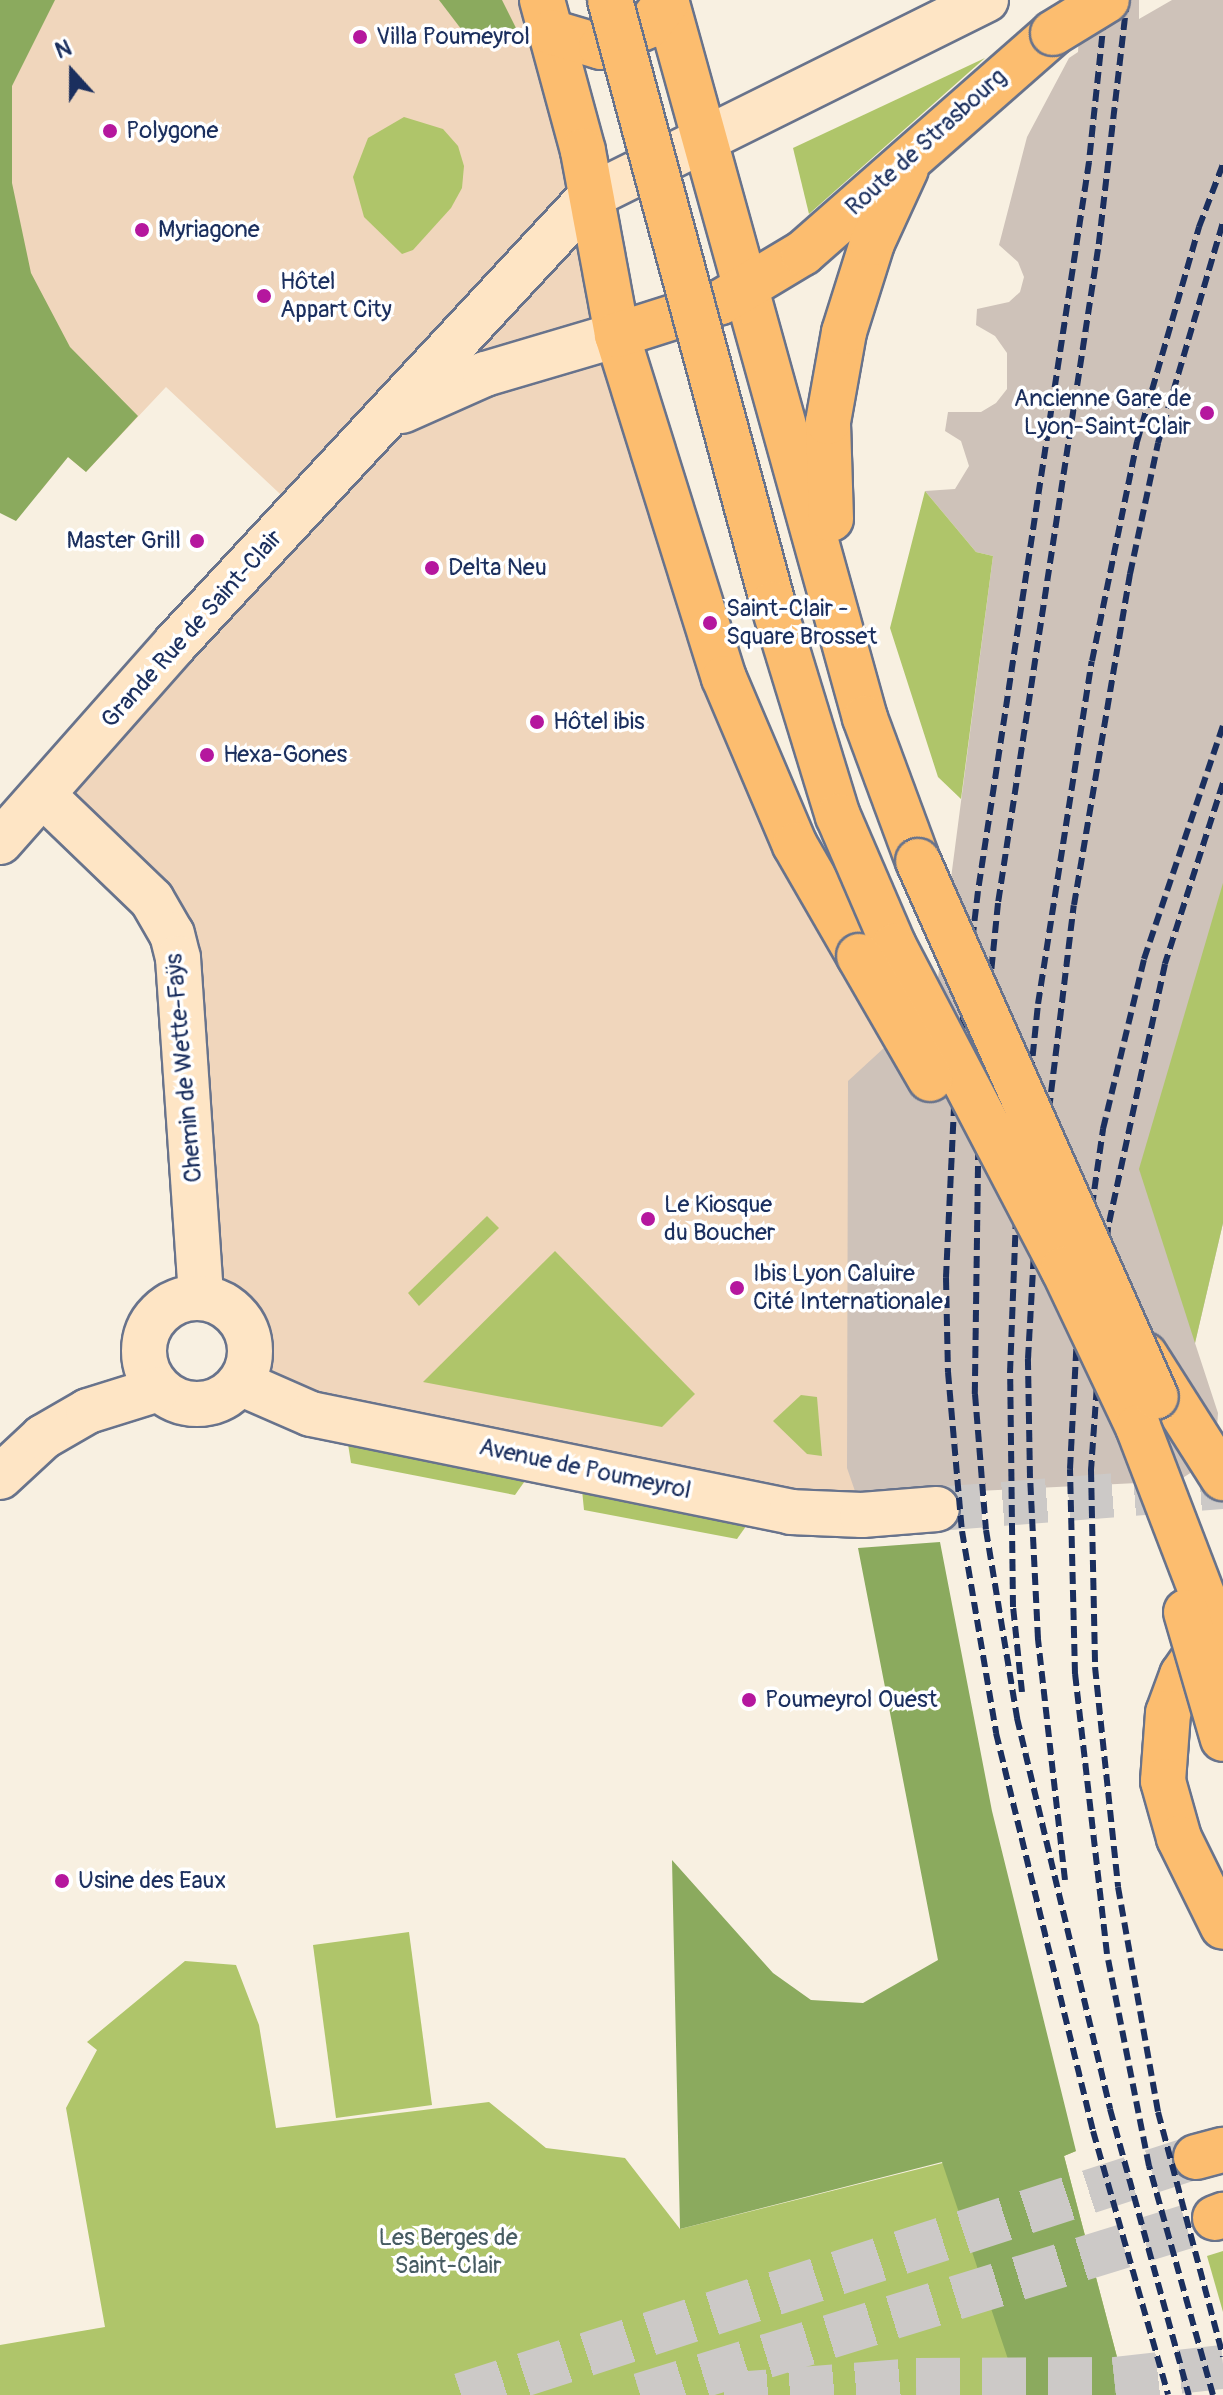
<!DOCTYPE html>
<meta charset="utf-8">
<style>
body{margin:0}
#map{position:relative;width:1223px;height:2395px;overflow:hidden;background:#f8f0e1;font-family:Pangolin,sans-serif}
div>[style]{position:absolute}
.built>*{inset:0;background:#f0d6bc}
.industrial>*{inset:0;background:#cec2b9}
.green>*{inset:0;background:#afc56a}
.forest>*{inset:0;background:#8baa5e}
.secondary-tunnel>*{height:44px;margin-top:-22px;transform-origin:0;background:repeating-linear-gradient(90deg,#ccc9c7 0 44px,transparent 0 66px)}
.highway-tunnel>*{height:44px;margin-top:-22px;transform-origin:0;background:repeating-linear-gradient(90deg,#ccc9c7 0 44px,transparent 0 66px)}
.roads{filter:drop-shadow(2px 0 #68738c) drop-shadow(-2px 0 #68738c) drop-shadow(0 2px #68738c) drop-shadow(0 -2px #68738c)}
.secondary>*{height:44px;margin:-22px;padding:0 22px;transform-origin:22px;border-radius:22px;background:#fee5c5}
.secondary>.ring{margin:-22px;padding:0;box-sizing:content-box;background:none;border:44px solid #fee5c5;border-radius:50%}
.primary>*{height:44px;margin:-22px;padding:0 22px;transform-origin:22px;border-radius:22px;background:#fcbd6f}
.highway>*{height:44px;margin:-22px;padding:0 22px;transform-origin:22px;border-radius:22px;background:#fcbd6f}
.rail>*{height:6px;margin-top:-3px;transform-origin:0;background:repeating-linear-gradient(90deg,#1b2f5e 0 12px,transparent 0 18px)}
.bridges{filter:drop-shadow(2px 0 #68738c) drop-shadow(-2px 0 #68738c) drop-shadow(0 2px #68738c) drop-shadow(0 -2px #68738c)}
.primary-bridge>*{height:44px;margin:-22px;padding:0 22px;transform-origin:22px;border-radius:22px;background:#fcbd6f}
.dots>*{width:22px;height:22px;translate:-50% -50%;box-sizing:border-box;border:4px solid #fff;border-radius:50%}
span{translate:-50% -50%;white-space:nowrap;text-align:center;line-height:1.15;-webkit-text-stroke:7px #fff;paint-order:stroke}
.poi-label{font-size:24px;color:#1b2f5e}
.left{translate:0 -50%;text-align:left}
.right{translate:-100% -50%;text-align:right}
.street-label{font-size:24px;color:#1b2f5e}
.park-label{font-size:24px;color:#475c62}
.north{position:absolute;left:32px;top:32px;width:80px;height:80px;-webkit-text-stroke:6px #fff;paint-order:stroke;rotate:339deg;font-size:22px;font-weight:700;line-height:32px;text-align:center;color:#1b2f5e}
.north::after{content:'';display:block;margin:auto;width:28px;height:36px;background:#1b2f5e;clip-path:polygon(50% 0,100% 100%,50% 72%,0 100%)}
</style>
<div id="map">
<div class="built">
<div style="clip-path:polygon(0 0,530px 0,704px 625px,892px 1042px,859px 1506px,249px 1380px,256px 1360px,253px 1332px,241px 1308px,206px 1288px,186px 970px,41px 785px,295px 508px,166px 387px,86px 472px,68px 457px,39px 493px,0 456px)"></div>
</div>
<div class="industrial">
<div style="clip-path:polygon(1081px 0,1139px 0,1139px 19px,1172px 0,1223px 0,1223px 1223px,1195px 1343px,1218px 1413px,1215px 1457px,1178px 1481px,857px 1497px,847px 1468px,848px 1081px,935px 1001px,993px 556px,976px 552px,925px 491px,955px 489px,969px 466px,961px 441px,945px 431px,948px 412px,981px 412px,996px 403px,1007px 389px,1007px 353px,995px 336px,976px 325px,977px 309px,1009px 302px,1020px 292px,1024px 277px,1018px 262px,999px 245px,1027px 137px,1069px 58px,1078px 52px)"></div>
</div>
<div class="green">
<div style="clip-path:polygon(985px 58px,809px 214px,793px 148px)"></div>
<div style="clip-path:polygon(404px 117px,443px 129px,458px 146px,464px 166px,462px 188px,451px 208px,413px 250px,402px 254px,364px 217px,353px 177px,368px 138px)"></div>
<div style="clip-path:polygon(925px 491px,976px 552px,993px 556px,961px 799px,938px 777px,890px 628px)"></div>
<div style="clip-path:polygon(1223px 883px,1223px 1223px,1195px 1343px,1139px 1169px)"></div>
<div style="clip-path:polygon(487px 1216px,499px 1228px,419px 1306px,408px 1293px)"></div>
<div style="clip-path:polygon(555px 1251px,695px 1394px,662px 1427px,423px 1382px)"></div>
<div style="clip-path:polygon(801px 1395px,817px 1397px,822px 1456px,807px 1454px,773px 1421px)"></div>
<div style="clip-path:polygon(348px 1444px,527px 1478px,515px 1495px,351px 1463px)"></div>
<div style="clip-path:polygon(582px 1490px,749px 1522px,737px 1539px,584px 1510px)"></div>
<div style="clip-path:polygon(409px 1932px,432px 2105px,336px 2118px,313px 1945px)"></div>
<div style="clip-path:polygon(185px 1961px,236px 1965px,259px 2025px,276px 2128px,489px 2102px,546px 2148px,625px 2158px,680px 2229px,1026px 2142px,1076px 2151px,1064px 2156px,1127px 2395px,0 2395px,0 2345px,105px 2327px,66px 2108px,97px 2050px,87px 2042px)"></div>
<div style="clip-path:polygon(1223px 2251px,1223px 2312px,1207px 2256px)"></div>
</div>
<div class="forest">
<div style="clip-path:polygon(0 0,55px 0,12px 86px,12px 183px,31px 273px,70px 347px,138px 416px,86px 472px,68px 457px,16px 521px,0 513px)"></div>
<div style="clip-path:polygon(439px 0,502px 0,517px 30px,468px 38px)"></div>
<div style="clip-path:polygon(940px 1542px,992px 1811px,1076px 2151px,1064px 2156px,1127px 2395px,1020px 2395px,942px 2162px,680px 2229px,672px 1860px,773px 1973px,811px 2000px,863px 2003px,938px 1960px,858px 1548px)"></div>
</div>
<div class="secondary-tunnel">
<div style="left:937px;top:1509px;width:287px;rotate:-4.4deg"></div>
</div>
<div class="highway-tunnel">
<div style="left:461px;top:2395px;width:773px;rotate:-17.94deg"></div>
<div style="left:640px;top:2395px;width:602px;rotate:-17.11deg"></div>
<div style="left:724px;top:2395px;width:193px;rotate:-4.5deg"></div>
<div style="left:916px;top:2380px;width:198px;rotate:-0.3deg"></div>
<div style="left:1114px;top:2379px;width:110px;rotate:-6.3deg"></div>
</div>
<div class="roads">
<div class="secondary">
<div style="left:402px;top:411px;width:91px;rotate:-24deg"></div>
<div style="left:485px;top:374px;width:138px;rotate:-16.5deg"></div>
<div style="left:43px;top:795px;width:151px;rotate:43.9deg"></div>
<div style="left:152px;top:900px;width:39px;rotate:60deg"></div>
<div style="left:172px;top:934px;width:25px;rotate:76deg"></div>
<div style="left:178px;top:958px;width:340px;rotate:86.1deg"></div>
<div style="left:0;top:842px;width:264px;rotate:-48.5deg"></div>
<div style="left:175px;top:644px;width:611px;rotate:-47.12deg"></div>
<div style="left:591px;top:196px;width:441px;rotate:-26.4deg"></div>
<div class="ring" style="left:144px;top:1298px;width:62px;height:62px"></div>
<div style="left:240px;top:1383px;width:77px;rotate:23.6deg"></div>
<div style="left:311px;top:1414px;width:490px;rotate:11.5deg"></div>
<div style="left:791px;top:1512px;width:71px;rotate:2.4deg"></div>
<div style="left:862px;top:1515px;width:75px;rotate:-4.6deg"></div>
<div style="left:0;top:1477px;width:59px;rotate:-42.9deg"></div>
<div style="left:43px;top:1437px;width:52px;rotate:-30deg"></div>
<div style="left:88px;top:1411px;width:73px;rotate:-17.4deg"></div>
</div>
<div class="primary">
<div style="left:542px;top:0;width:156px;rotate:74.8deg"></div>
<div style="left:583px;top:151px;width:187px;rotate:79.5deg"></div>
<div style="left:617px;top:335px;width:359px;rotate:72.7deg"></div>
<div style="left:724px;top:678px;width:181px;rotate:67deg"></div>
<div style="left:795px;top:845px;width:128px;rotate:60deg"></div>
<div style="left:666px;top:0;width:745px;rotate:74.51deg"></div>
<div style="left:865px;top:718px;width:153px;rotate:69.7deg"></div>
<div style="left:551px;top:32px;width:52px;rotate:16.7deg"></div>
<div style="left:601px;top:47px;width:51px;rotate:-24.1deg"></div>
<div style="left:648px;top:26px;width:31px;rotate:-52deg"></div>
<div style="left:617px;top:335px;width:109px;rotate:-17.6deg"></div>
<div style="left:721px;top:302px;width:96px;rotate:-30.9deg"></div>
<div style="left:803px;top:253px;width:333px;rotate:-41.3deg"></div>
<div style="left:831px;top:519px;width:97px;rotate:-91.8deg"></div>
<div style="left:828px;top:422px;width:91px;rotate:-79.9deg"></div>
<div style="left:844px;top:332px;width:93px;rotate:-72.5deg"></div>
<div style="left:872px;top:243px;width:81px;rotate:-65.3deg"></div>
</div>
<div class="highway">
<div style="left:1145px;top:1355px;width:146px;rotate:57.6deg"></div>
<div style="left:1215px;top:1628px;width:57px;rotate:125.1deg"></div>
<div style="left:1182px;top:1675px;width:40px;rotate:110.2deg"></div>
<div style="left:1168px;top:1713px;width:68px;rotate:94.2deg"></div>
<div style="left:1163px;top:1781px;width:59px;rotate:74.3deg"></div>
<div style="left:1179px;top:1838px;width:99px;rotate:63.7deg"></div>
<div style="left:1196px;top:2157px;width:28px;rotate:-15deg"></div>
<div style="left:1215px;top:2218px;width:9px;rotate:-21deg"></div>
</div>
</div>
<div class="rail">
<div style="left:1106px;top:0;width:163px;rotate:96deg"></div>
<div style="left:1089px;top:162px;width:737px;rotate:98.66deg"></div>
<div style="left:978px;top:891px;width:196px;rotate:96.7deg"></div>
<div style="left:955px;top:1086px;width:192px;rotate:92.7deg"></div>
<div style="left:946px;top:1278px;width:94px;rotate:88.8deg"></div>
<div style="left:948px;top:1372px;width:160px;rotate:85deg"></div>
<div style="left:962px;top:1531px;width:205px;rotate:80.4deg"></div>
<div style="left:996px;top:1733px;width:410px;rotate:76.3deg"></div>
<div style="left:1093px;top:2131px;width:274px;rotate:74.1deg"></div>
<div style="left:1127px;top:0;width:251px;rotate:96.6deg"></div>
<div style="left:1098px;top:249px;width:662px;rotate:98.69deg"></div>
<div style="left:998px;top:903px;width:192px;rotate:95.7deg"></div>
<div style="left:979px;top:1094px;width:300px;rotate:90.8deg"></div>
<div style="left:975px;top:1394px;width:136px;rotate:85.4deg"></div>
<div style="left:986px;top:1530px;width:191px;rotate:80.6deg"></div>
<div style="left:1017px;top:1718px;width:402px;rotate:76.6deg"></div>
<div style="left:1110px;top:2109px;width:297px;rotate:74.6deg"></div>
<div style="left:1223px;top:783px;width:190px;rotate:107.8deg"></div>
<div style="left:1165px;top:964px;width:269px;rotate:102.2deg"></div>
<div style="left:1108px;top:1227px;width:244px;rotate:94deg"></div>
<div style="left:1091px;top:1470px;width:197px;rotate:88.8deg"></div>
<div style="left:1095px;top:1667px;width:221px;rotate:84deg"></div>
<div style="left:1118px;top:1887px;width:229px;rotate:79.9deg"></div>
<div style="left:1158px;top:2112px;width:253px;rotate:75.1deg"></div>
<div style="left:1022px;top:1692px;width:85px;rotate:-96deg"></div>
<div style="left:1013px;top:1607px;width:234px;rotate:-90.7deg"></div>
<div style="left:1010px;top:1373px;width:156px;rotate:-87.8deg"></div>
<div style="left:1016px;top:1217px;width:214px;rotate:-84.1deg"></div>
<div style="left:1038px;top:1004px;width:347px;rotate:-81.1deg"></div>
<div style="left:1092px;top:661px;width:224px;rotate:-78.4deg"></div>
<div style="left:1137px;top:442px;width:224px;rotate:-73.9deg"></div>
<div style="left:1199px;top:227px;width:67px;rotate:-69.1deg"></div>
<div style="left:1065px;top:1880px;width:243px;rotate:-96.4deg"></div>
<div style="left:1038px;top:1639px;width:161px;rotate:-92.8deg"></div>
<div style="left:1030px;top:1478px;width:119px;rotate:-91deg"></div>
<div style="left:1028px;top:1359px;width:142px;rotate:-86.8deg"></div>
<div style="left:1036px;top:1217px;width:314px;rotate:-83.1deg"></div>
<div style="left:1074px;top:905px;width:336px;rotate:-80.4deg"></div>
<div style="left:1130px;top:574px;width:134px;rotate:-77.9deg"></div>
<div style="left:1158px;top:443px;width:230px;rotate:-73.6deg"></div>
<div style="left:1213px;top:2395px;width:238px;rotate:-105.6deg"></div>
<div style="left:1149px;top:2166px;width:216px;rotate:-101.2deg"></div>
<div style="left:1107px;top:1954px;width:282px;rotate:-96.5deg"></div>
<div style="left:1075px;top:1674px;width:205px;rotate:-91.4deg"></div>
<div style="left:1070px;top:1469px;width:173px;rotate:-87deg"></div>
<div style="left:1079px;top:1296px;width:169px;rotate:-81.8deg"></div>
<div style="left:1103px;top:1129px;width:175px;rotate:-76.4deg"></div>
<div style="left:1144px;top:959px;width:246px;rotate:-71.3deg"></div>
</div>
<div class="bridges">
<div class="primary-bridge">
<div style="left:610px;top:0;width:626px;rotate:74.9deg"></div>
<div style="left:773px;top:604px;width:222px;rotate:73deg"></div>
<div style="left:838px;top:816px;width:142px;rotate:66.7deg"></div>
<div style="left:894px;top:946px;width:365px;rotate:62.4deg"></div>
<div style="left:1063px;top:1269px;width:175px;rotate:64.6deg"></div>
<div style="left:1138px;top:1427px;width:235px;rotate:69deg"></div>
<div style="left:1053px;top:33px;width:63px;rotate:-31.4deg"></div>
<div style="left:918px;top:861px;width:586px;rotate:66.06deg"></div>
<div style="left:859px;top:956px;width:142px;rotate:60deg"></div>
<div style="left:1186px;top:1612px;width:132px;rotate:73.8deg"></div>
</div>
</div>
<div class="dots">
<div style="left:360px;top:37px;background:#b5179e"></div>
<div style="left:110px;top:131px;background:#b5179e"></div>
<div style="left:142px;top:230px;background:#b5179e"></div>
<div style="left:264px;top:296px;background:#b5179e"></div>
<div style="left:1207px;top:413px;background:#b5179e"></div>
<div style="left:197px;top:541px;background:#b5179e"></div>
<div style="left:432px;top:568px;background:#b5179e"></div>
<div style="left:710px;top:623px;background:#b5179e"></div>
<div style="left:537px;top:722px;background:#b5179e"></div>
<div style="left:207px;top:755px;background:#b5179e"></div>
<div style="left:648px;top:1219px;background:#b5179e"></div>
<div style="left:737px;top:1288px;background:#b5179e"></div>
<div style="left:749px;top:1700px;background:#b5179e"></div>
<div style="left:62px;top:1881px;background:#b5179e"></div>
</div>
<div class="poi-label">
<span class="left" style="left:376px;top:37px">Villa Poumeyrol</span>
<span class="left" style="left:126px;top:131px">Polygone</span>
<span class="left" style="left:158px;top:230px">Myriagone</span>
<span class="left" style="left:280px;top:296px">Hôtel<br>Appart City</span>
<span class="right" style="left:1191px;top:413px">Ancienne Gare de<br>Lyon-Saint-Clair</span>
<span class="right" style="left:181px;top:541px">Master Grill</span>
<span class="left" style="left:448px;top:568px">Delta Neu</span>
<span class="left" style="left:726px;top:623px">Saint-Clair -<br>Square Brosset</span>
<span class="left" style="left:553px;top:722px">Hôtel ibis</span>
<span class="left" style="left:223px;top:755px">Hexa-Gones</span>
<span class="left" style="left:664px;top:1219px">Le Kiosque<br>du Boucher</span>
<span class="left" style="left:753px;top:1288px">Ibis Lyon Caluire<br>Cité Internationale</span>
<span class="left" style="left:765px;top:1700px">Poumeyrol Ouest</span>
<span class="left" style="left:78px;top:1881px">Usine des Eaux</span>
</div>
<div class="street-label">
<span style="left:926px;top:142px;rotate:-42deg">Route de Strasbourg</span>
<span style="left:192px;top:629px;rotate:-48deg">Grande Rue de Saint-Clair</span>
<span style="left:184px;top:1068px;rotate:-95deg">Chemin de Wette-Faÿs</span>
<span style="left:585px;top:1469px;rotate:12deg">Avenue de Poumeyrol</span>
</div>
<div class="park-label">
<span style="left:448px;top:2252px">Les Berges de<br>Saint-Clair</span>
</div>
<div class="north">N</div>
</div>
